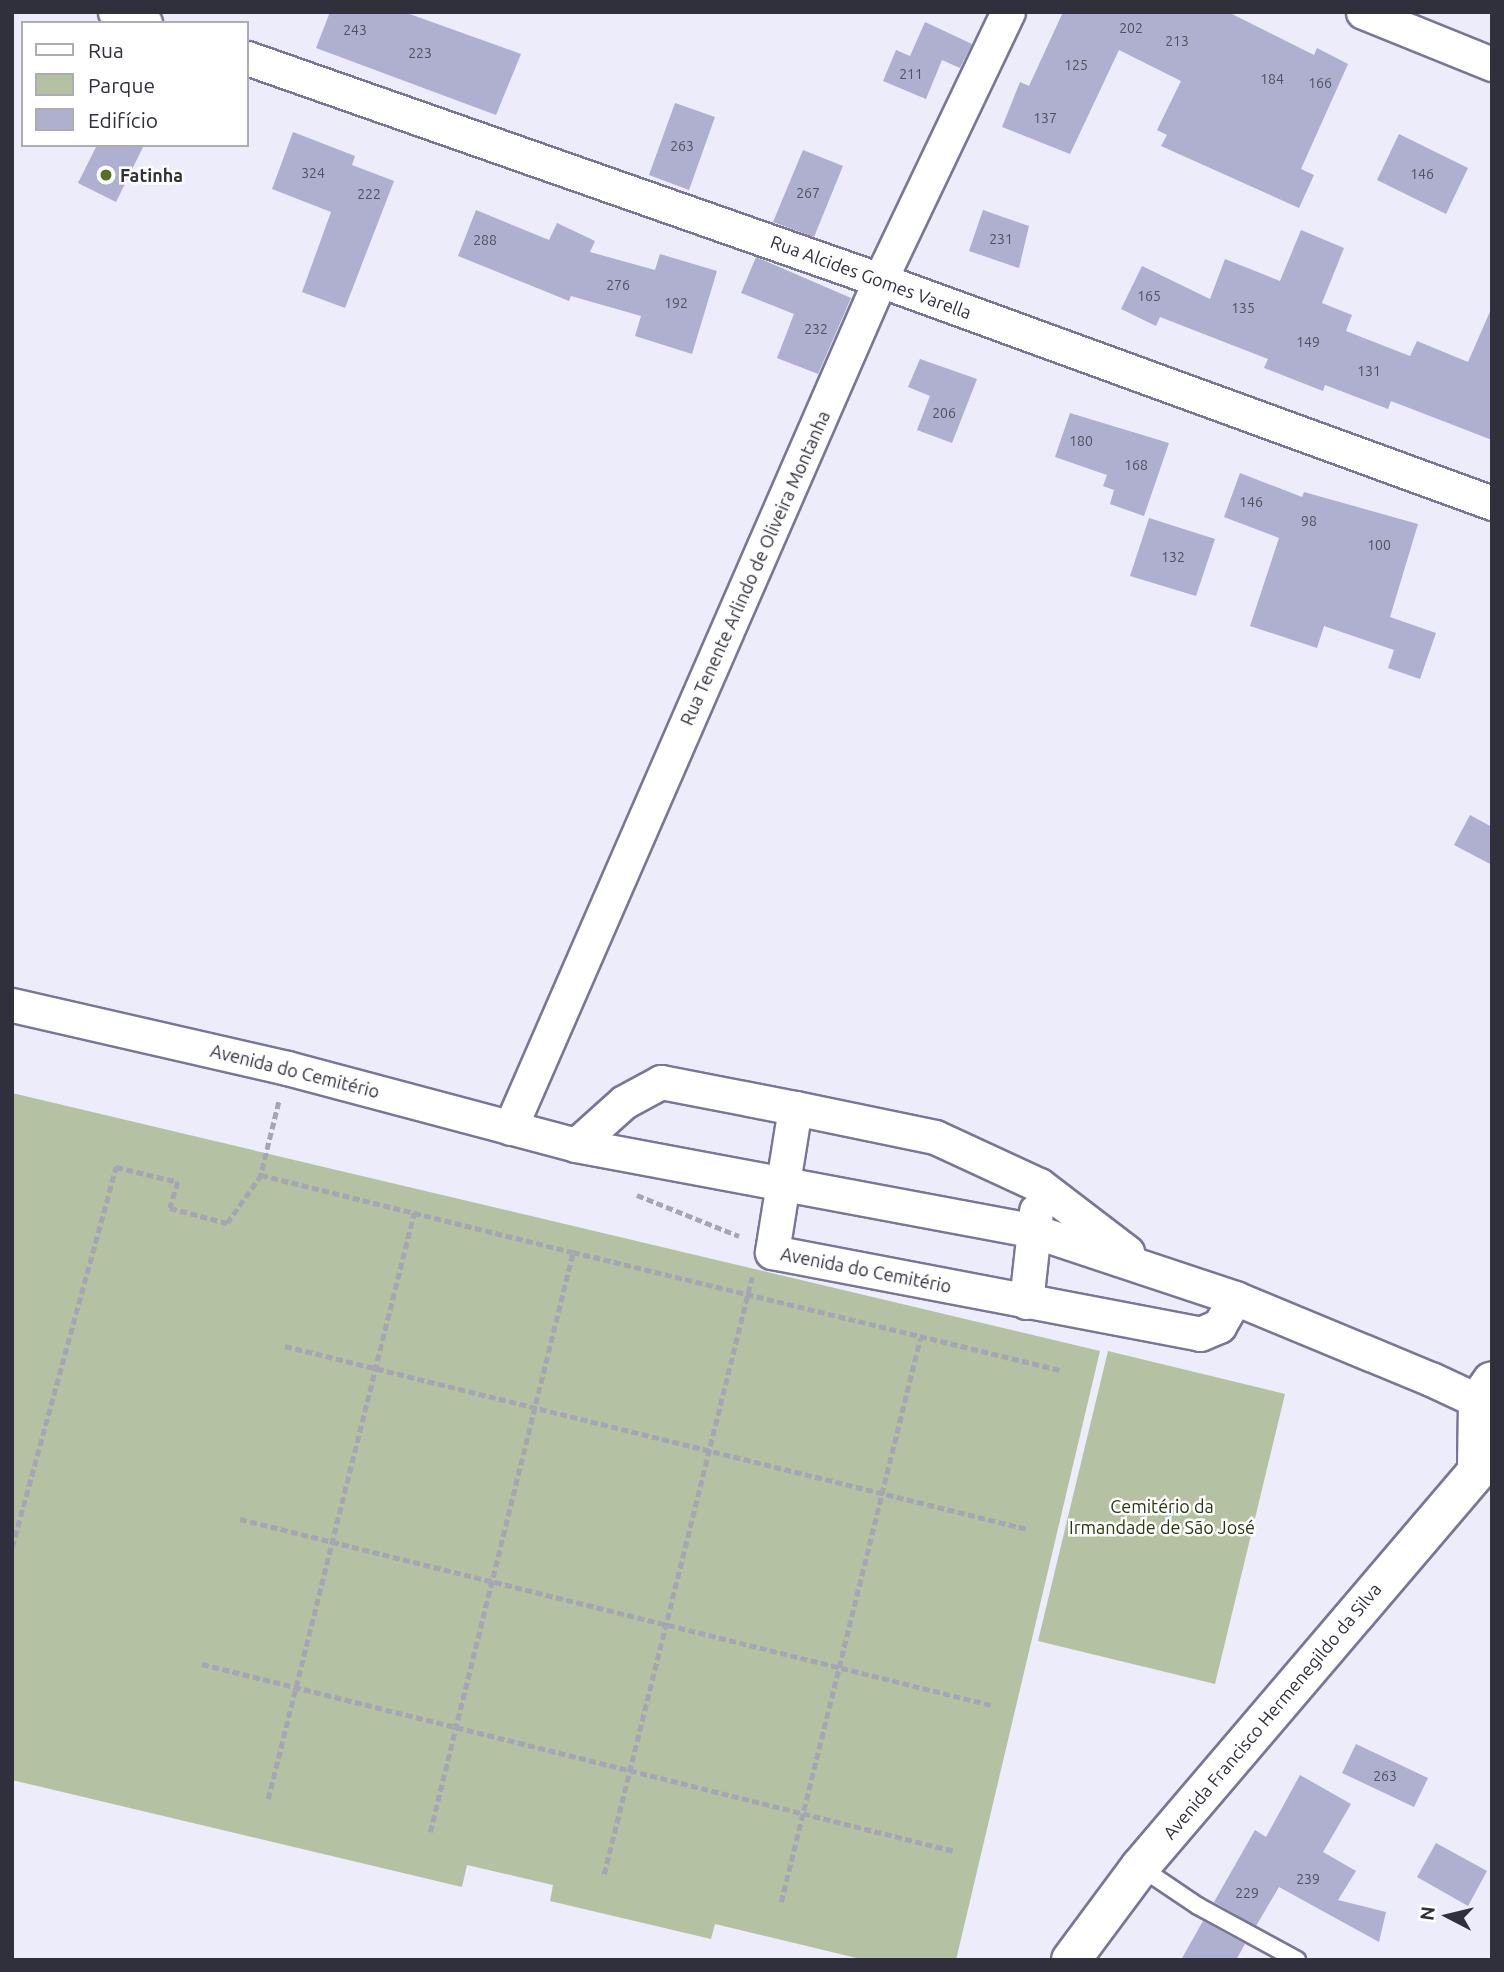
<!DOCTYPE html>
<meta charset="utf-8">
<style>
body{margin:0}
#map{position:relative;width:1504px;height:1972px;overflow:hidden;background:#ececfa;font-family:Ubuntu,sans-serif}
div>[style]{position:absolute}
.green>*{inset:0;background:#b4c1a2}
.building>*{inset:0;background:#afafcf}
.path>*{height:4.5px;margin-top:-2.25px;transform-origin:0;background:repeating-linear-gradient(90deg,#a5a5b3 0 7px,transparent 0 10.5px)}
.roads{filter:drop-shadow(2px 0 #787795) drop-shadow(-2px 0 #787795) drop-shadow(0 2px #787795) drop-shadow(0 -2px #787795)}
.service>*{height:16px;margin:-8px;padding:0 8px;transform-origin:8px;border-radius:8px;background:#fff}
.minor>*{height:33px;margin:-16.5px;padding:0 16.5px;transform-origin:16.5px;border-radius:16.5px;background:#fff}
.secondary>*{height:38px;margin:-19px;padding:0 19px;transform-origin:19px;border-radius:19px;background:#fff}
.dots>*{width:19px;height:19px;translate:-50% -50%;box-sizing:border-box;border:4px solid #fff;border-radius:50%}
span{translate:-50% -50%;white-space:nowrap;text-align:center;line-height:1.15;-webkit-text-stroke:5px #fff;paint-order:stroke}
.number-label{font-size:14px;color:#505061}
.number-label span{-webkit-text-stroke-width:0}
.poi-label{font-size:18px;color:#30303c;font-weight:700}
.left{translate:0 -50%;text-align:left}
.street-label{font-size:18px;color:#30303c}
.park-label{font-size:18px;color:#2a3710}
.frame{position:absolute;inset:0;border:14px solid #30303c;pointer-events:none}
.legend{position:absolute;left:21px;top:21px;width:228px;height:126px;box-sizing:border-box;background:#fff;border:2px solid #acacb1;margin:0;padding:9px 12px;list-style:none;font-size:21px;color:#30303c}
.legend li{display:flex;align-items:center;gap:14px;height:35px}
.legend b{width:35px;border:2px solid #acacb1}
.north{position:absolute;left:1413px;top:1881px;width:70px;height:70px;-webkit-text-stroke:5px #fff;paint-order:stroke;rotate:277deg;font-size:19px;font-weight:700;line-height:28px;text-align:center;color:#30303c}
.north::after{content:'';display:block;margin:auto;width:24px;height:32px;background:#30303c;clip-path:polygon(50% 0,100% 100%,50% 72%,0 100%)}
</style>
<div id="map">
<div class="green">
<div style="clip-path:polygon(12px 1093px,1100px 1351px,956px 1960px,865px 1960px,715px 1924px,711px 1939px,550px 1901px,553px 1885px,467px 1865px,462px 1887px,12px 1780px)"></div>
<div style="clip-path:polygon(1108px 1351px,1285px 1394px,1215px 1684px,1038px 1641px)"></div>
</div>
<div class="building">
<div style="clip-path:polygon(330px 12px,404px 12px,521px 54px,496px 115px,316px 48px)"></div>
<div style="clip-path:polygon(1063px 12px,1228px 12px,1314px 55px,1317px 48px,1348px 64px,1301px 169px,1314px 175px,1299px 208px,1161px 146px,1167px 135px,1157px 130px,1181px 81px,1119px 50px,1070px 154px,1002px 127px,1020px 82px,1029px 86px)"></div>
<div style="clip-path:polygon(925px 22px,972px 44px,960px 68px,942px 60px,926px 99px,883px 81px,896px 50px,910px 56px)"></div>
<div style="clip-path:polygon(675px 103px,715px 117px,689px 190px,649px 175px)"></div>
<div style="clip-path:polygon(293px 132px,355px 156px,352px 165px,394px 181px,345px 308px,302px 292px,331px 212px,272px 189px)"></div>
<div style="clip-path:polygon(1399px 134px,1468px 168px,1446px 214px,1377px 180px)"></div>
<div style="clip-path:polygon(97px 145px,144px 145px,116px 202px,78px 183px)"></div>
<div style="clip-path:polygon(803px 150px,843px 166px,814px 237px,773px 222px)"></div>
<div style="clip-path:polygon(476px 210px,549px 240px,557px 223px,595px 241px,590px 252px,655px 270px,660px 254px,717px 271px,692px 354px,635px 336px,641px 316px,571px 296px,569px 301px,458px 256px)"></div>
<div style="clip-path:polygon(983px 210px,1029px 226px,1019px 268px,969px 251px)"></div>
<div style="clip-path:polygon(1301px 230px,1344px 248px,1322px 303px,1352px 315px,1346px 331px,1410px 356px,1417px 341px,1468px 362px,1492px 307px,1492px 440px,1391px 401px,1388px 409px,1325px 385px,1323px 391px,1264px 368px,1268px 359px,1160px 317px,1156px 326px,1121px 309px,1142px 266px,1210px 299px,1225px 259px,1280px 281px)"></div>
<div style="clip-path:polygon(756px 257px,851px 298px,818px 374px,777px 358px,794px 314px,741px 293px)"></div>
<div style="clip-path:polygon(920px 359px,977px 379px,952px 443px,917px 430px,930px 396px,908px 387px)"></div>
<div style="clip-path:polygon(1070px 413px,1169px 443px,1144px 516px,1110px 504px,1114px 490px,1103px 486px,1107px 475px,1055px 457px)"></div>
<div style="clip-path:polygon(1240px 473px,1302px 497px,1304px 492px,1418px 524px,1390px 617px,1436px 633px,1420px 679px,1388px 668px,1394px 650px,1324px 626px,1317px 648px,1250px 626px,1279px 538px,1224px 517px)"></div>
<div style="clip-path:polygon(1149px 518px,1215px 539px,1196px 596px,1130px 576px)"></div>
<div style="clip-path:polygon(1470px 815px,1492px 827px,1492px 865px,1454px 845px)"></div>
<div style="clip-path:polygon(1356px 1744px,1428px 1778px,1414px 1807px,1342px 1773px)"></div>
<div style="clip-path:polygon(1300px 1775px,1351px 1804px,1323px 1852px,1356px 1871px,1338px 1900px,1386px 1912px,1379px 1942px,1279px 1887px,1256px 1926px,1214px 1902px,1255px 1830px,1266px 1837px)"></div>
<div style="clip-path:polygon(1436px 1843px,1487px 1871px,1468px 1906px,1417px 1877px)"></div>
<div style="clip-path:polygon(1203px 1921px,1245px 1944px,1236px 1960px,1181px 1960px)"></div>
</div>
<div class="path">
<div style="left:279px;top:1102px;width:75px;rotate:103.9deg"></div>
<div style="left:261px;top:1175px;width:321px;rotate:13.9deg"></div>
<div style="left:637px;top:1195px;width:110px;rotate:21.9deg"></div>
<div style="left:285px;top:1346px;width:764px;rotate:13.85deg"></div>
<div style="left:240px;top:1519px;width:774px;rotate:13.91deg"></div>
<div style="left:12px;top:1547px;width:394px;rotate:-74.7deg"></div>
<div style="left:116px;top:1167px;width:64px;rotate:13.6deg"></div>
<div style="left:178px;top:1182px;width:27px;rotate:107deg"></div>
<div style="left:170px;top:1208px;width:59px;rotate:14.7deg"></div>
<div style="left:227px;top:1223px;width:59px;rotate:-54.7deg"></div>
<div style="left:202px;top:1664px;width:775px;rotate:13.96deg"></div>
<div style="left:268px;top:1799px;width:604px;rotate:-76.01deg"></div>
<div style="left:430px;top:1832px;width:597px;rotate:-76.15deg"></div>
<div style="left:573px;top:1252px;width:501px;rotate:13.62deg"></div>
<div style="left:604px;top:1874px;width:615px;rotate:-76.08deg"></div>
<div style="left:781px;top:1902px;width:580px;rotate:-76.13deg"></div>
</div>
<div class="roads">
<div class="service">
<div style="left:1140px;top:1867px;width:70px;rotate:33.9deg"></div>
<div style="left:1198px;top:1906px;width:113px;rotate:28.6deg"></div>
</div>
<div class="minor">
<div style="left:115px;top:12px;width:32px;rotate:20deg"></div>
<div style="left:1363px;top:12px;width:139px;rotate:22deg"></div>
<div style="left:247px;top:58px;width:671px;rotate:19.33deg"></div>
<div style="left:880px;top:280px;width:651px;rotate:20.02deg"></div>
<div style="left:12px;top:1005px;width:282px;rotate:12.9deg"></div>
<div style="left:287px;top:1068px;width:299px;rotate:14.9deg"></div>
<div style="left:576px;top:1145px;width:466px;rotate:10.6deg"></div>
<div style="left:1034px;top:1231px;width:212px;rotate:18.4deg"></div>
<div style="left:1235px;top:1298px;width:212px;rotate:22.5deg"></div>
<div style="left:1431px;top:1379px;width:52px;rotate:25.1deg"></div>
<div style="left:1478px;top:1401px;width:21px;rotate:47deg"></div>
<div style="left:795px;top:1108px;width:146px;rotate:99.1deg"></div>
<div style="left:772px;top:1252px;width:436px;rotate:10.8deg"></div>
<div style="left:1200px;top:1334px;width:21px;rotate:-23deg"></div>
<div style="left:1219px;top:1326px;width:32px;rotate:-60deg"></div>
<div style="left:510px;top:1128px;width:925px;rotate:-66.43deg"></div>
<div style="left:880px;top:280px;width:297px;rotate:-64.5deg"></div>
<div style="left:576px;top:1145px;width:64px;rotate:-41.9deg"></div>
<div style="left:624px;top:1102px;width:42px;rotate:-28.4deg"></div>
<div style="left:661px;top:1082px;width:136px;rotate:11deg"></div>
<div style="left:795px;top:1108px;width:143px;rotate:11.7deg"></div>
<div style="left:935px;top:1137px;width:115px;rotate:24.8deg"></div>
<div style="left:1039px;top:1185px;width:111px;rotate:37.3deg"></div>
<div style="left:1026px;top:1302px;width:92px;rotate:-83.7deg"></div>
</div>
<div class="secondary">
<div style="left:1477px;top:1467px;width:66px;rotate:-89.1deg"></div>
<div style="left:1478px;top:1401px;width:24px;rotate:-55deg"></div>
<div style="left:1071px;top:1960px;width:116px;rotate:-53.4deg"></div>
<div style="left:1140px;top:1867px;width:543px;rotate:-49.56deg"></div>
</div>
</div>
<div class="dots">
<div style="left:106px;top:175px;background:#577022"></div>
</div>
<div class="number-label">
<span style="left:1131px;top:28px">202</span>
<span style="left:355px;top:30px">243</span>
<span style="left:1177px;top:41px">213</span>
<span style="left:420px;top:53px">223</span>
<span style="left:1076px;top:65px">125</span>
<span style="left:911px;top:74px">211</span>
<span style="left:1272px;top:79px">184</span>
<span style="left:1320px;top:83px">166</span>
<span style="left:1045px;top:118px">137</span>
<span style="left:682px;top:146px">263</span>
<span style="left:313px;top:173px">324</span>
<span style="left:1422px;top:174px">146</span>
<span style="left:808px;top:193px">267</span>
<span style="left:369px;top:194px">222</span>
<span style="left:1001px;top:239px">231</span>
<span style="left:485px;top:240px">288</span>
<span style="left:618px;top:285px">276</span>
<span style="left:1149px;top:296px">165</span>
<span style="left:676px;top:303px">192</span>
<span style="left:1243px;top:308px">135</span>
<span style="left:816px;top:329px">232</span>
<span style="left:1308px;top:342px">149</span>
<span style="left:1369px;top:371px">131</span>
<span style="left:944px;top:413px">206</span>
<span style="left:1081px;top:441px">180</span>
<span style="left:1136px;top:465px">168</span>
<span style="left:1251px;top:502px">146</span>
<span style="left:1309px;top:521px">98</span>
<span style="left:1379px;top:545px">100</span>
<span style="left:1173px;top:557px">132</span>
<span style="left:1385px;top:1776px">263</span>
<span style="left:1308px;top:1879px">239</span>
<span style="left:1247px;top:1893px">229</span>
</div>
<div class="poi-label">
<span class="left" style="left:120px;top:175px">Fatinha</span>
</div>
<div class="street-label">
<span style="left:871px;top:277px;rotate:20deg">Rua Alcides Gomes Varella</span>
<span style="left:755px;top:568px;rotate:-66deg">Rua Tenente Arlindo de Oliveira Montanha</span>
<span style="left:295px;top:1071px;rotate:14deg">Avenida do Cemitério</span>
<span style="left:866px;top:1270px;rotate:11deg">Avenida do Cemitério</span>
<span style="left:1272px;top:1711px;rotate:-50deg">Avenida Francisco Hermenegildo da Silva</span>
</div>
<div class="park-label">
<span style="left:1162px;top:1517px">Cemitério da<br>Irmandade de São José</span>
</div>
<div class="frame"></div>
<ul class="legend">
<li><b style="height:9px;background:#fff"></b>Rua</li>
<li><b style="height:19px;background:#b4c1a2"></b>Parque</li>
<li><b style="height:19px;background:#afafcf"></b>Edifício</li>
</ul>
<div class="north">N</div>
</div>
